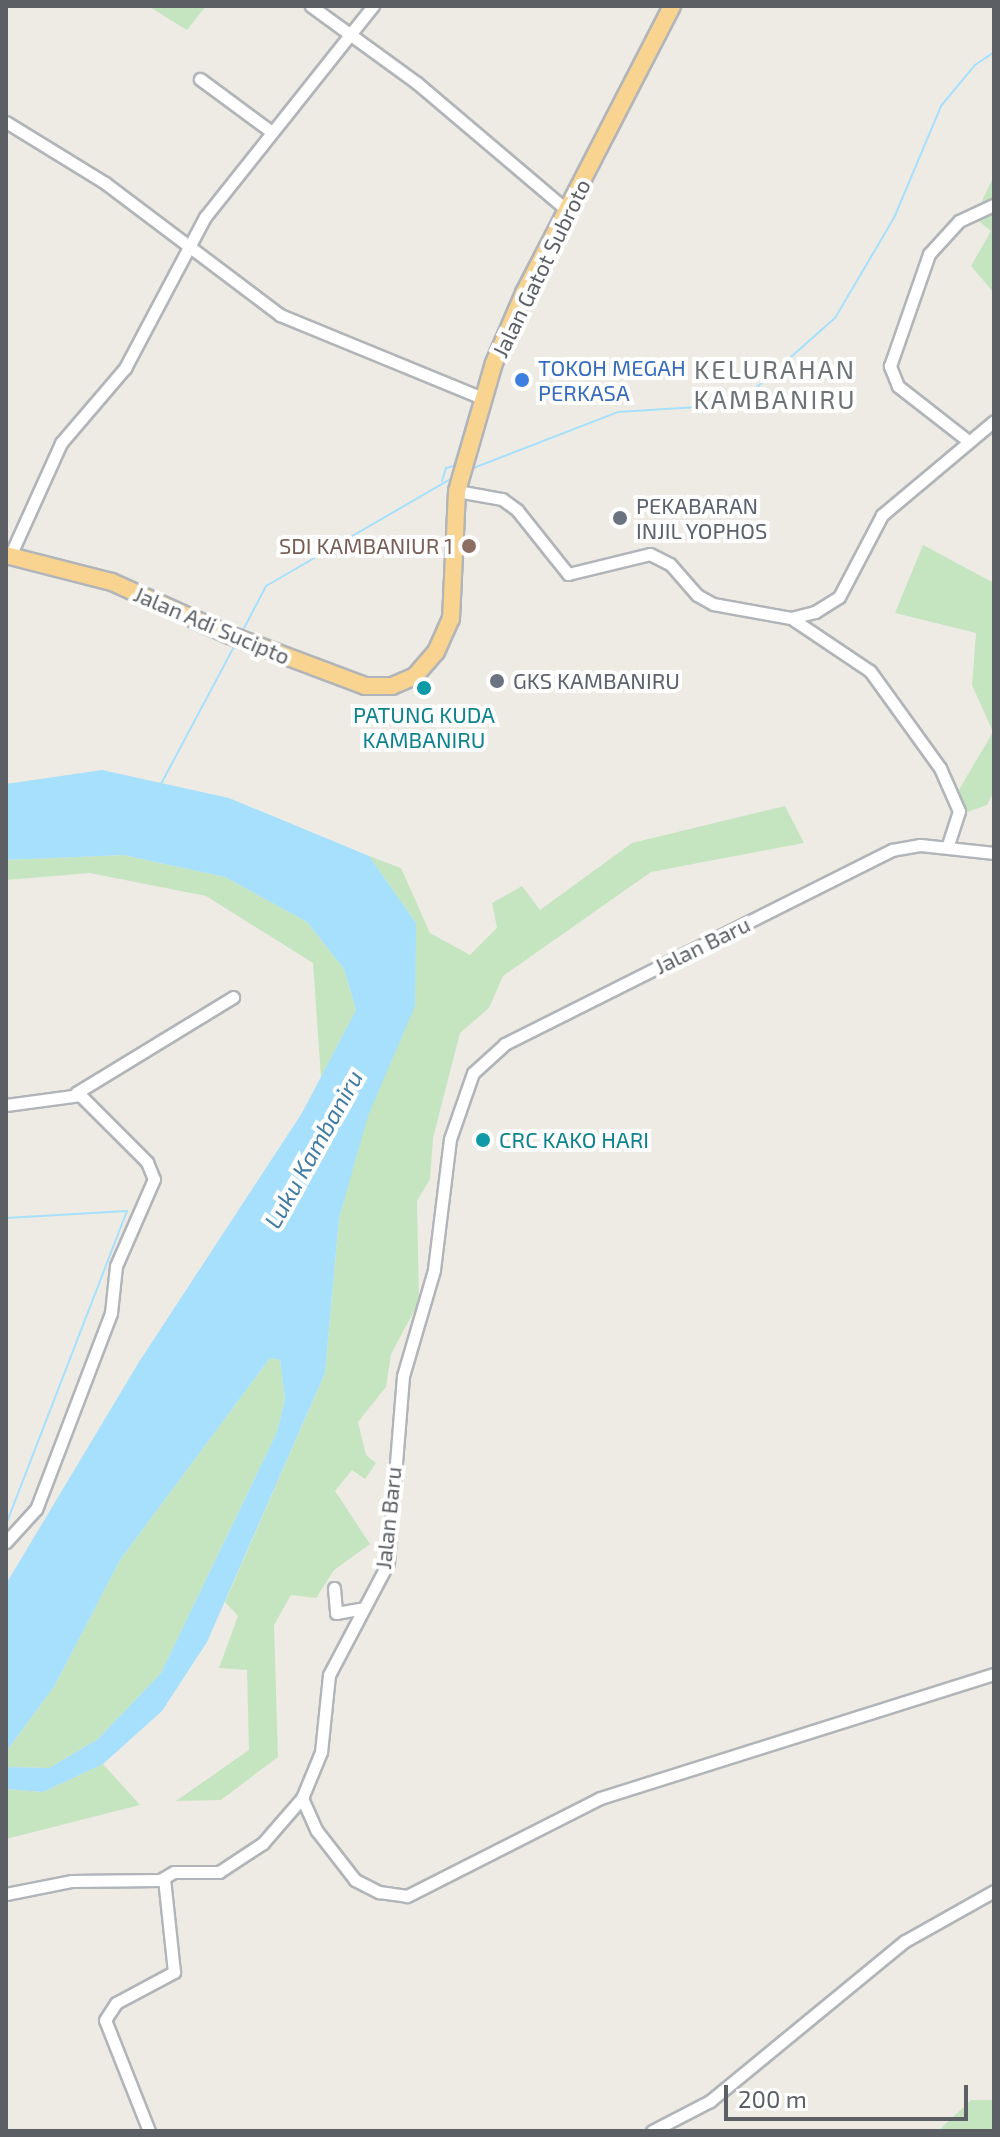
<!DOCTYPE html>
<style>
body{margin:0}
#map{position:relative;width:1000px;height:2137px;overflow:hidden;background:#eeebe4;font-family:"Exo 2",sans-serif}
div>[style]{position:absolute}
.green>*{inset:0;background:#c5e5c1}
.water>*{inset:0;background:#a6e0fc}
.stream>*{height:2px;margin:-1px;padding:0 1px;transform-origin:1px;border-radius:1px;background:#a6e0fc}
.roads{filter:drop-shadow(2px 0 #b1b5b9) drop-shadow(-2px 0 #b1b5b9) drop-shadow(0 2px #b1b5b9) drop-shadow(0 -2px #b1b5b9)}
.minor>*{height:11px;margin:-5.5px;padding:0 5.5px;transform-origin:5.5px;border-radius:5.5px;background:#fff}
.highway>*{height:16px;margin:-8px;padding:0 8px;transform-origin:8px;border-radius:8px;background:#f9d390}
.dots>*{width:22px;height:22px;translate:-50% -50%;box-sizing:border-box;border:4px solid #fff;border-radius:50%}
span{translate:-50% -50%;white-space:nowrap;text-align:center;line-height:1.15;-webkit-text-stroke:8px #fff;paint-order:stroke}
.street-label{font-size:22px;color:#5c6064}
.shop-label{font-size:22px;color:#366cbe}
.left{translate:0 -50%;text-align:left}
.worship-label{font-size:22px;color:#5b616d}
.education-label{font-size:22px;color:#785e54}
.right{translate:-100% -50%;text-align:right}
.culture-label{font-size:22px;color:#0d838f}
.water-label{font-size:24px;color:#417ca5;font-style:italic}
.quarter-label{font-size:26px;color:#6d7376;letter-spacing:2px}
.frame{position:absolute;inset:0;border:8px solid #5c6064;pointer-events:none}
.scale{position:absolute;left:724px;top:2085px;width:244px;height:36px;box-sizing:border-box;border:4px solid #5c6064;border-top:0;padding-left:10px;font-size:24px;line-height:28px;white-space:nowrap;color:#5c6064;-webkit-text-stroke:6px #fff;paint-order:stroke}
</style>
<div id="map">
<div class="green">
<div style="clip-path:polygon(148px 6px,206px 6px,187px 30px)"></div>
<div style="clip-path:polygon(994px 176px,994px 293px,971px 266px,991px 231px,974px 217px)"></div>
<div style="clip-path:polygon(923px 545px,994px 583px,994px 791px,987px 805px,962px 814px,957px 793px,993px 732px,972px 685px,976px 633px,895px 613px)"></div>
<div style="clip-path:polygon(785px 806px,804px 843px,651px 872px,503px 976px,489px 1008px,460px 1033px,433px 1138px,430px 1179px,417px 1201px,419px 1302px,391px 1354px,386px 1387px,358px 1422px,366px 1455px,376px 1463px,365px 1479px,352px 1470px,335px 1491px,370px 1544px,334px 1570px,316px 1598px,291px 1595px,274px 1625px,278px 1757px,221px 1800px,176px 1801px,249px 1750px,247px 1670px,219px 1668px,238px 1616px,225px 1602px,325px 1373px,339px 1218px,416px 923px,369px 856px,401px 868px,430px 933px,470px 955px,497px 928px,492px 903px,522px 886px,540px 910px,632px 843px)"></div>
<div style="clip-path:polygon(123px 855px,225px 877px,307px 922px,344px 969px,356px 1010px,321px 1077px,313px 963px,206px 896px,90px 873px,6px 880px,6px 860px)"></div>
<div style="clip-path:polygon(270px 1358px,280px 1360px,285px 1399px,277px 1432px,161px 1673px,98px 1739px,49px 1768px,6px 1767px,6px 1752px,55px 1685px,120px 1560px)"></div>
<div style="clip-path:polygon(103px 1764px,140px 1805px,6px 1839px,6px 1789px,43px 1792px)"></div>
<div style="clip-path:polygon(971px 2100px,994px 2100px,994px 2131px,938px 2131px)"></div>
</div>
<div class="water">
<div style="clip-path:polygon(102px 770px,229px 798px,369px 856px,416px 923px,415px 1006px,368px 1116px,339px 1218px,325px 1373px,207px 1642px,162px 1711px,103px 1764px,43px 1792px,6px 1789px,6px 1767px,49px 1768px,98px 1739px,161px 1673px,277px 1432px,285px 1399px,280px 1360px,270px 1358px,120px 1560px,55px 1685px,6px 1752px,6px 1584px,139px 1362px,302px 1113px,356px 1010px,344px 969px,307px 922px,225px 877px,123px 855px,6px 860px,6px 784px)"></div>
</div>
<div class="stream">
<div style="left:563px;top:198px;width:93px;rotate:-62.3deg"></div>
<div style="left:476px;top:391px;width:117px;rotate:-68.5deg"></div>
<div style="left:519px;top:282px;width:84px;rotate:-62.2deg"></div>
<div style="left:471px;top:469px;width:158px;rotate:-21.2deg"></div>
<div style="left:618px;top:412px;width:111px;rotate:-3.6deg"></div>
<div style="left:729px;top:405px;width:33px;rotate:-33deg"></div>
<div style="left:757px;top:387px;width:104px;rotate:-41.5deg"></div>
<div style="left:835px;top:318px;width:116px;rotate:-59.5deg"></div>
<div style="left:894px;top:218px;width:121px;rotate:-67.2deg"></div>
<div style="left:941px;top:106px;width:53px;rotate:-50.3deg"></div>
<div style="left:975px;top:65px;width:23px;rotate:-34deg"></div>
<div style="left:442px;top:481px;width:14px;rotate:-73deg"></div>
<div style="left:446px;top:468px;width:8px;rotate:-14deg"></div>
<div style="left:454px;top:466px;width:68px;rotate:-73.7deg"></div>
<div style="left:242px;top:632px;width:52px;rotate:-62.4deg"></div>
<div style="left:266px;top:586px;width:217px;rotate:-30.1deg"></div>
<div style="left:161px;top:784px;width:157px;rotate:-62deg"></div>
<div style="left:6px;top:1218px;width:121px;rotate:-3.3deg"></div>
<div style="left:127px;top:1211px;width:337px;rotate:111.1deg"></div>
</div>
<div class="roads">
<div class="minor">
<div style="left:311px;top:6px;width:131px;rotate:36deg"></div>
<div style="left:417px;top:83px;width:198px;rotate:40.3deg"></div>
<div style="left:200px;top:79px;width:86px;rotate:36.5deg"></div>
<div style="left:6px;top:122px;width:116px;rotate:31.6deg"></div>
<div style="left:105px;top:183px;width:219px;rotate:37deg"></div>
<div style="left:280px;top:315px;width:218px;rotate:22.3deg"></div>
<div style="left:967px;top:440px;width:88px;rotate:-142deg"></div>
<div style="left:898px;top:386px;width:22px;rotate:-112deg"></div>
<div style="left:890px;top:366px;width:119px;rotate:-70.8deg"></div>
<div style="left:929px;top:254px;width:45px;rotate:-47.7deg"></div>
<div style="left:959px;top:221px;width:38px;rotate:-25deg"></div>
<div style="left:457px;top:491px;width:46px;rotate:10.1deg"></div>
<div style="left:502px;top:499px;width:19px;rotate:36deg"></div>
<div style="left:517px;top:510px;width:82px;rotate:51.4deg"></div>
<div style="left:568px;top:574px;width:84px;rotate:-13.7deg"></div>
<div style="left:650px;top:554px;width:22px;rotate:27deg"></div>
<div style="left:670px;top:564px;width:41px;rotate:48.9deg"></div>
<div style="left:697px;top:595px;width:18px;rotate:29deg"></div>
<div style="left:713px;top:604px;width:79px;rotate:10.2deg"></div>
<div style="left:791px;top:618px;width:25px;rotate:-14deg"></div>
<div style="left:815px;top:612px;width:28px;rotate:-32deg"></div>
<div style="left:839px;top:597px;width:93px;rotate:-62.3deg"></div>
<div style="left:882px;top:515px;width:146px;rotate:-40deg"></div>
<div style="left:10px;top:556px;width:124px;rotate:-65.7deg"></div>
<div style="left:61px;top:443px;width:99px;rotate:-49.5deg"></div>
<div style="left:125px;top:368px;width:171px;rotate:-62.1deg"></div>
<div style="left:205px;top:217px;width:270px;rotate:-51.5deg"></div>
<div style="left:791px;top:618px;width:95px;rotate:33.9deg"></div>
<div style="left:870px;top:671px;width:120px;rotate:54.2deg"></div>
<div style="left:940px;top:768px;width:47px;rotate:66.2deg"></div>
<div style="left:959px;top:811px;width:38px;rotate:108deg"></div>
<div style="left:994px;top:853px;width:74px;rotate:-173.8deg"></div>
<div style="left:920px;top:845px;width:28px;rotate:170deg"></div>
<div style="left:892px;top:850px;width:433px;rotate:153.4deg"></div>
<div style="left:505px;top:1044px;width:43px;rotate:137.8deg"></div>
<div style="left:473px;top:1073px;width:70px;rotate:109.2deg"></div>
<div style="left:450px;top:1139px;width:132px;rotate:97deg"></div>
<div style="left:434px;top:1270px;width:110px;rotate:106.3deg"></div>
<div style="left:403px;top:1376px;width:188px;rotate:94.6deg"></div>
<div style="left:388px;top:1563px;width:127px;rotate:117.8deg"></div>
<div style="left:329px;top:1675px;width:77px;rotate:95.9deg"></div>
<div style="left:321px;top:1752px;width:50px;rotate:112.4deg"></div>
<div style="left:302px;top:1798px;width:36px;rotate:66deg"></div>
<div style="left:317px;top:1831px;width:62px;rotate:52.2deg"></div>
<div style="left:355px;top:1880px;width:27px;rotate:27deg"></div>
<div style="left:379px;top:1892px;width:28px;rotate:8deg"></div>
<div style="left:407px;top:1896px;width:216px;rotate:-26.9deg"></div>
<div style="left:600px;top:1798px;width:413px;rotate:-17.5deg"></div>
<div style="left:76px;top:1093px;width:184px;rotate:-31.4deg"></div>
<div style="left:6px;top:1105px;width:75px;rotate:-7.7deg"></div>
<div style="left:80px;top:1095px;width:95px;rotate:45deg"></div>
<div style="left:147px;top:1162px;width:18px;rotate:68deg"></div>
<div style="left:154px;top:1179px;width:95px;rotate:113.6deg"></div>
<div style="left:116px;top:1266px;width:47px;rotate:96.1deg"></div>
<div style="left:111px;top:1313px;width:210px;rotate:110.9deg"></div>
<div style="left:36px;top:1509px;width:45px;rotate:132.3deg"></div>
<div style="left:334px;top:1588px;width:25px;rotate:85deg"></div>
<div style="left:336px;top:1613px;width:27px;rotate:-10deg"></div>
<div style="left:6px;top:1894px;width:66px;rotate:-11.3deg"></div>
<div style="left:71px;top:1881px;width:89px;rotate:-0.6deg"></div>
<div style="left:160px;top:1880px;width:16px;rotate:-30deg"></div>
<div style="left:174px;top:1872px;width:45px"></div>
<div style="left:219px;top:1872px;width:53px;rotate:-33.4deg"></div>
<div style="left:263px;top:1843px;width:60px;rotate:-49.1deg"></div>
<div style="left:149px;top:2131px;width:119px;rotate:-111.6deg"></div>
<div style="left:105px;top:2020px;width:20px;rotate:-57deg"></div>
<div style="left:116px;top:2003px;width:66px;rotate:-28.1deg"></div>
<div style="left:174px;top:1972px;width:94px;rotate:-96.1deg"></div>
<div style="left:652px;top:2131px;width:65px;rotate:-27.3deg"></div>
<div style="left:710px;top:2101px;width:252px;rotate:-39.4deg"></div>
<div style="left:905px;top:1941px;width:102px;rotate:-29.3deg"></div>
</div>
<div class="highway">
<div style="left:6px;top:555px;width:109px;rotate:14.3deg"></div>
<div style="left:112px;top:582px;width:126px;rotate:24.3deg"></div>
<div style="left:227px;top:634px;width:147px;rotate:20.6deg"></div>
<div style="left:365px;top:686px;width:27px"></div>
<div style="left:392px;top:686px;width:25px;rotate:-23deg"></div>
<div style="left:415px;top:676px;width:32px;rotate:-49deg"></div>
<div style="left:436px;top:652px;width:36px;rotate:-66deg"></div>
<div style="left:451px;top:619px;width:128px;rotate:-87.3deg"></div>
<div style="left:457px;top:491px;width:133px;rotate:-73.9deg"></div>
<div style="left:494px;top:363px;width:76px;rotate:-66.8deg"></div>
<div style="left:524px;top:293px;width:323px;rotate:-62.7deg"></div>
</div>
</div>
<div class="dots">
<div style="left:522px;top:380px;background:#3f7fe0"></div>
<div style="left:620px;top:518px;background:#6b7280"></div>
<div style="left:469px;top:546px;background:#8d6e63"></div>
<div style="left:497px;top:681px;background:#6b7280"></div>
<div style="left:424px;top:688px;background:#0f9aa8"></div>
<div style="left:483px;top:1140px;background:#0f9aa8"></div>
</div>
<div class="street-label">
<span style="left:541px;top:268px;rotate:-64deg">Jalan Gatot Subroto</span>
<span style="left:212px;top:625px;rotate:23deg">Jalan Adi Sucipto</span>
<span style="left:702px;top:945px;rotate:-26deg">Jalan Baru</span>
<span style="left:388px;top:1518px;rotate:-84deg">Jalan Baru</span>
</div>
<div class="shop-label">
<span class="left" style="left:538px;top:380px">TOKOH MEGAH<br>PERKASA</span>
</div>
<div class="worship-label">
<span class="left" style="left:636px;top:518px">PEKABARAN<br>INJIL YOPHOS</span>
<span class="left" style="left:513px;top:681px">GKS KAMBANIRU</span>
</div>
<div class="education-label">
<span class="right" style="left:453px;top:546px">SDI KAMBANIUR 1</span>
</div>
<div class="culture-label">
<span style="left:424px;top:727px">PATUNG KUDA<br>KAMBANIRU</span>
<span class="left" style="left:499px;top:1140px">CRC KAKO HARI</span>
</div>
<div class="water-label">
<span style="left:313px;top:1149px;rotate:-61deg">Luku Kambaniru</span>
</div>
<div class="quarter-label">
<span style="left:775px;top:384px">KELURAHAN<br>KAMBANIRU</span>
</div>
<div class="frame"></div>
<div class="scale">200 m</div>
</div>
